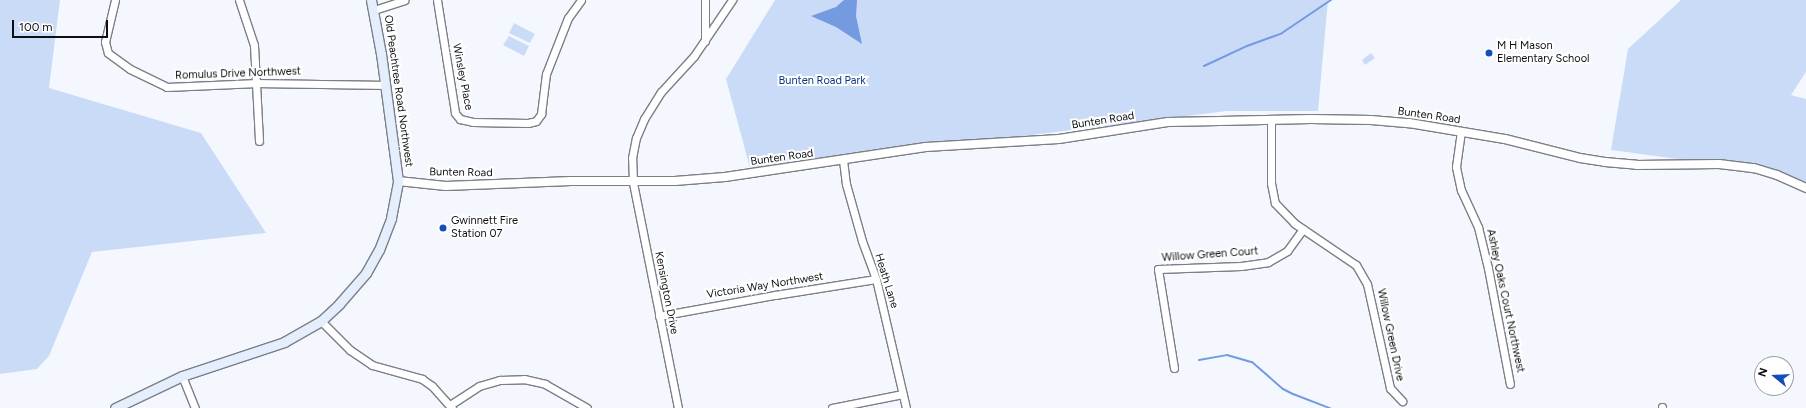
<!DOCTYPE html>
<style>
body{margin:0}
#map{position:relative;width:1806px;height:408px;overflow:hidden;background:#f4f8fe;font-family:Figtree,sans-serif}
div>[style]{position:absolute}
.green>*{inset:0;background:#cadbf8}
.water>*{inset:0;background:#749adf}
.stream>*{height:2px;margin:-1px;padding:0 1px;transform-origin:1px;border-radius:1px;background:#749adf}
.roads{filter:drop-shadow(1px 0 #7b7f86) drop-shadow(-1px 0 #7b7f86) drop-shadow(0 1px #7b7f86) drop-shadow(0 -1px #7b7f86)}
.minor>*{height:7px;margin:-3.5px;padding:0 3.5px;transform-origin:3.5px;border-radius:3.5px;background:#fff}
.tertiary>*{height:8px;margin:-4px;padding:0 4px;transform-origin:4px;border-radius:4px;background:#fff}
.secondary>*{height:9px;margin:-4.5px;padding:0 4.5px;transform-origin:4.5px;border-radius:4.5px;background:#e5eefd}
.dots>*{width:11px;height:11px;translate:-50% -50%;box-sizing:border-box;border:2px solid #fff;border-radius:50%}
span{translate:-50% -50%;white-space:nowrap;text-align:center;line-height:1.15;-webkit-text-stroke:4px #fff;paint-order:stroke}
.poi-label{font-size:11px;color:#0d0f11}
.left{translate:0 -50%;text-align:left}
.street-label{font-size:11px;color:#0d0f11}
.park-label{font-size:11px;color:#0b3685}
.north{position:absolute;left:1754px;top:356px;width:40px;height:40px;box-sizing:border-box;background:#fff;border:1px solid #9e9fa0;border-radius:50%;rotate:288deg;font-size:11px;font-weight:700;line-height:16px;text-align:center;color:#0d0f11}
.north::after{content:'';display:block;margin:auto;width:14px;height:18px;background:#134eba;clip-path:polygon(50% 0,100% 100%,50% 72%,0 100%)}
.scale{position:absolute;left:12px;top:20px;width:96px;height:18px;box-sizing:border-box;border:2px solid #0d0f11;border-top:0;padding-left:5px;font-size:12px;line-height:14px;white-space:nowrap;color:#0d0f11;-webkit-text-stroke:3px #fff;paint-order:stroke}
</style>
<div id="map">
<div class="green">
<div style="clip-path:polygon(0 0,60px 0,49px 88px,201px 133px,266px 233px,92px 252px,49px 356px,37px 369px,0 374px)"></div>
<div style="clip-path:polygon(775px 0,1328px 0,1318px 111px,1227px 111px,1039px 134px,887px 154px,750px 168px,726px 79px)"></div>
<div style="clip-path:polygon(1681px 0,1806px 0,1806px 72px,1791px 95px,1806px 99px,1806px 191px,1738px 167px,1611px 150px,1628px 49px)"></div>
<div style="clip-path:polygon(514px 23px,535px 34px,530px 43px,509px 33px)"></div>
<div style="clip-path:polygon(509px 36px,529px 46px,524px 56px,503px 45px)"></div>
<div style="clip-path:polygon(1371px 53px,1375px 58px,1365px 65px,1362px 60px)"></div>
</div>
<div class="water">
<div style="clip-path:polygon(844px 0,857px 0,856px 16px,862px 44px,836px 27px,811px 16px,836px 7px)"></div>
</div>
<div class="stream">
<div style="left:1204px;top:66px;width:47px;rotate:-24.9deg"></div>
<div style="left:1247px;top:46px;width:37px;rotate:-20deg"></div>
<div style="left:1282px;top:33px;width:59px;rotate:-34deg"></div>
<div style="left:1199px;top:360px;width:28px;rotate:-10deg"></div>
<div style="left:1227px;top:355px;width:26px;rotate:16deg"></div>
<div style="left:1252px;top:362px;width:41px;rotate:41.1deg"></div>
<div style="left:1283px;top:389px;width:11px;rotate:27deg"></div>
<div style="left:1293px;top:394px;width:40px;rotate:21deg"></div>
</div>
<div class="roads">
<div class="minor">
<div style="left:115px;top:0;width:43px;rotate:103.4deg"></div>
<div style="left:105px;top:42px;width:11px;rotate:75deg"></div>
<div style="left:108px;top:53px;width:27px;rotate:36deg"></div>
<div style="left:130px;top:69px;width:41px;rotate:25.9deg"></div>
<div style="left:167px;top:87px;width:91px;rotate:-2.5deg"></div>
<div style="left:258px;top:83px;width:127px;rotate:0.9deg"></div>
<div style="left:239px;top:0;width:47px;rotate:71.6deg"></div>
<div style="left:254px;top:45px;width:96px;rotate:87deg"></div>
<div style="left:437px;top:0;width:114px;rotate:80.9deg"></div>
<div style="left:455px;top:113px;width:8px;rotate:50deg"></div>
<div style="left:460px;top:119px;width:13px;rotate:13deg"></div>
<div style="left:473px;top:122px;width:55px;rotate:1deg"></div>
<div style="left:528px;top:123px;width:8px;rotate:-14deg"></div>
<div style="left:536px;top:121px;width:9px;rotate:-54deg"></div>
<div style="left:541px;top:114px;width:40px;rotate:-82.9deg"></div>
<div style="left:546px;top:74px;width:60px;rotate:-68.6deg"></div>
<div style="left:568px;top:18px;width:22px;rotate:-54deg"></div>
<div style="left:705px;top:0;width:41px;rotate:90deg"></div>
<div style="left:374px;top:10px;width:32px;rotate:-18deg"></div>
<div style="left:1271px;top:121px;width:62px;rotate:90deg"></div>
<div style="left:1271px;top:183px;width:20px;rotate:79deg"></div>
<div style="left:1275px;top:203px;width:28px;rotate:46deg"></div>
<div style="left:1294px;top:223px;width:75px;rotate:34.1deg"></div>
<div style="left:1356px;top:265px;width:22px;rotate:60deg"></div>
<div style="left:1367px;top:284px;width:107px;rotate:77.5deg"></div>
<div style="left:1390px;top:388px;width:18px;rotate:47deg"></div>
<div style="left:1461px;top:131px;width:36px;rotate:98deg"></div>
<div style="left:1456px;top:167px;width:24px;rotate:78deg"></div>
<div style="left:1461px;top:190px;width:41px;rotate:65.3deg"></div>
<div style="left:1478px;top:227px;width:42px;rotate:76.3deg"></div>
<div style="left:1488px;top:268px;width:118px;rotate:79.3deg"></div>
<div style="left:843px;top:160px;width:24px;rotate:83deg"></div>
<div style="left:846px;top:184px;width:59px;rotate:74.3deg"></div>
<div style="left:862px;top:241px;width:40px;rotate:69.8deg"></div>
<div style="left:876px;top:279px;width:132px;rotate:76.9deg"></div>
<div style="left:659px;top:316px;width:118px;rotate:-10.3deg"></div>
<div style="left:775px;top:295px;width:102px;rotate:-9deg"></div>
<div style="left:321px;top:321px;width:41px;rotate:45deg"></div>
<div style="left:350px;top:350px;width:27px;rotate:34deg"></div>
<div style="left:372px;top:365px;width:52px;rotate:15.6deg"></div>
<div style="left:422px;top:379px;width:12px;rotate:35deg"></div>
<div style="left:432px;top:386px;width:30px;rotate:48deg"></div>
<div style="left:1174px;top:368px;width:100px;rotate:-99.2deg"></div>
<div style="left:1158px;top:269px;width:83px;rotate:-2.1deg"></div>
<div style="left:1241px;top:266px;width:27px;rotate:-8deg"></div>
<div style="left:1268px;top:262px;width:22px;rotate:-30deg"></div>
<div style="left:1287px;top:251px;width:27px;rotate:-54deg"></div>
<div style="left:182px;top:376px;width:35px;rotate:68deg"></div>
<div style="left:450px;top:405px;width:35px;rotate:-33deg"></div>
<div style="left:479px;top:386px;width:22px;rotate:-16deg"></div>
<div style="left:500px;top:380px;width:24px;rotate:-2deg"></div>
<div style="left:524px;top:379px;width:22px;rotate:13deg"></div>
<div style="left:545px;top:384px;width:48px;rotate:29.7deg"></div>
<div style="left:1662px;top:407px;width:1px;rotate:90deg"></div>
<div style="left:678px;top:408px;width:230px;rotate:-101.3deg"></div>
<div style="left:633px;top:182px;width:24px;rotate:-92deg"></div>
<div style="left:632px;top:158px;width:20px;rotate:-79deg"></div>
<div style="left:636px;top:138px;width:21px;rotate:-67deg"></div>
<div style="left:644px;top:119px;width:32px;rotate:-58deg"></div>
<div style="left:661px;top:92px;width:49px;rotate:-47.5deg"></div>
<div style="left:694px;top:56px;width:68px;rotate:-55.8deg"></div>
<div style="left:832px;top:408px;width:72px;rotate:-11.2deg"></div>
</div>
<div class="tertiary">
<div style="left:398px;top:181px;width:48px;rotate:5.9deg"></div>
<div style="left:446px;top:186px;width:125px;rotate:-2.3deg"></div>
<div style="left:571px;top:181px;width:104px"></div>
<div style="left:675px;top:181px;width:50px;rotate:-4.6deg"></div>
<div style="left:725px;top:177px;width:203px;rotate:-8.5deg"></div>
<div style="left:926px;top:147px;width:133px;rotate:-3.4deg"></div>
<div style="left:1059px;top:139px;width:110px;rotate:-8.9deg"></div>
<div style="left:1168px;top:122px;width:143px;rotate:-1.2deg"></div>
<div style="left:1311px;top:119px;width:60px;rotate:1deg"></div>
<div style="left:1371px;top:120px;width:38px;rotate:5deg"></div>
<div style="left:1409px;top:123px;width:97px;rotate:9.5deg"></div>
<div style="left:1505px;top:139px;width:77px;rotate:14.2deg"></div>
<div style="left:1580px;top:158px;width:25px;rotate:9deg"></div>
<div style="left:1605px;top:162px;width:32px;rotate:5deg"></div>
<div style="left:1637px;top:165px;width:82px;rotate:-0.7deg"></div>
<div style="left:1719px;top:164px;width:35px;rotate:7deg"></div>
<div style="left:1754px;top:168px;width:24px;rotate:17deg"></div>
<div style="left:1777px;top:175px;width:32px;rotate:24deg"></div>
</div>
<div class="secondary">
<div style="left:115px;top:408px;width:74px;rotate:-25.5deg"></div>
<div style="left:182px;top:376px;width:108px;rotate:-18.4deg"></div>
<div style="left:284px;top:342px;width:43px;rotate:-29.6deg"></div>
<div style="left:321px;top:321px;width:25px;rotate:-43deg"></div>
<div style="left:339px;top:304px;width:41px;rotate:-48.9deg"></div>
<div style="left:366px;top:273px;width:26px;rotate:-61deg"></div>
<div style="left:379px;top:250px;width:34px;rotate:-69deg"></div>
<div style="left:391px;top:218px;width:38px;rotate:-79deg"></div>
<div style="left:398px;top:181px;width:128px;rotate:-97.6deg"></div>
<div style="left:381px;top:54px;width:55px;rotate:-100.5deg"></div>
</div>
</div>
<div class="dots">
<div style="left:1489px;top:53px;background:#134eba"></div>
<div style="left:443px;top:228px;background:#134eba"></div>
</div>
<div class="poi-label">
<span class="left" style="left:1497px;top:53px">M H Mason<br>Elementary School</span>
<span class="left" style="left:451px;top:228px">Gwinnett Fire<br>Station 07</span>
</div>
<div class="street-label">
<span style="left:238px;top:74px;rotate:-2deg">Romulus Drive Northwest</span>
<span style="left:462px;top:77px;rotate:79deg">Winsley Place</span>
<span style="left:398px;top:91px;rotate:82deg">Old Peachtree Road Northwest</span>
<span style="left:1429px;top:116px;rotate:8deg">Bunten Road</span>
<span style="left:1103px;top:121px;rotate:-9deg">Bunten Road</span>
<span style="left:782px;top:158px;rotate:-8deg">Bunten Road</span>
<span style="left:461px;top:173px;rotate:1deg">Bunten Road</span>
<span style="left:1210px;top:255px;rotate:-4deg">Willow Green Court</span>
<span style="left:886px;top:281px;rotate:73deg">Heath Lane</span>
<span style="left:765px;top:286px;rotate:-9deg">Victoria Way Northwest</span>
<span style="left:666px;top:293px;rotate:79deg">Kensington Drive</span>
<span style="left:1505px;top:301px;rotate:78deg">Ashley Oaks Court Northwest</span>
<span style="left:1390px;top:335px;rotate:78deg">Willow Green Drive</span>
</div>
<div class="park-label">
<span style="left:822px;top:81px">Bunten Road Park</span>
</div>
<div class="north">N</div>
<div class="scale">100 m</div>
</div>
